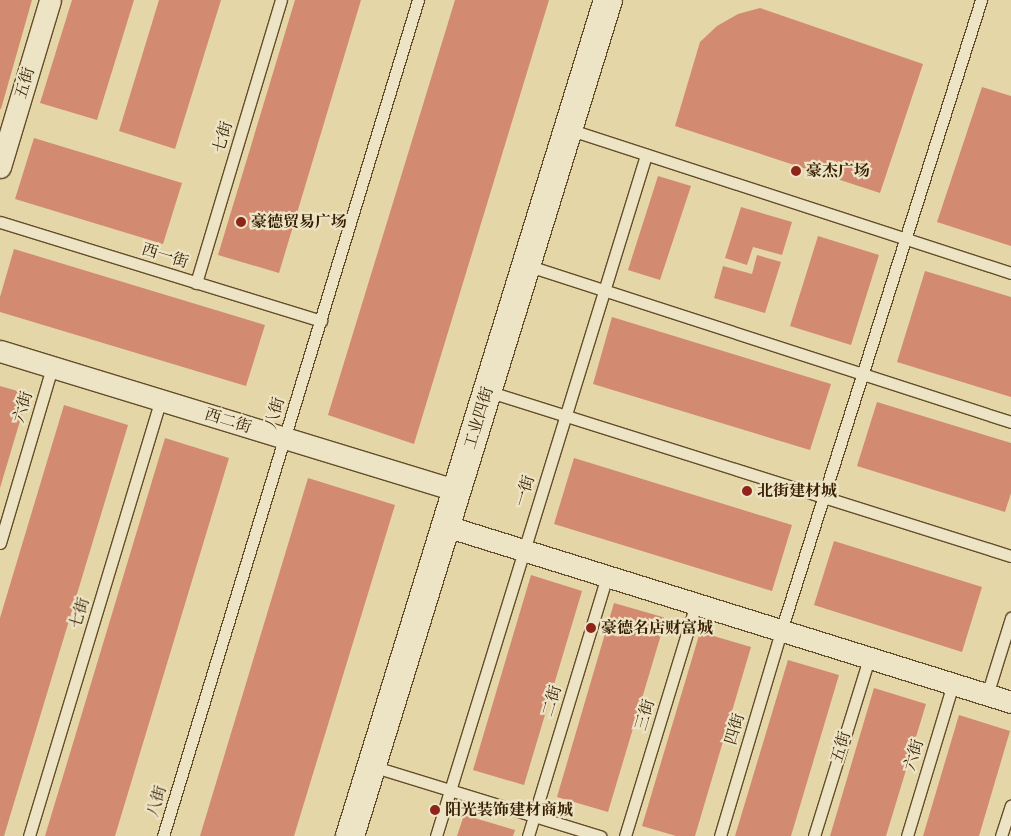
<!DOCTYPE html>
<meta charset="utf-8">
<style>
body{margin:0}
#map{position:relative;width:1011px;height:836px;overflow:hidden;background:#e4d6a7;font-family:"IM FELL Double Pica","Noto Serif SC",serif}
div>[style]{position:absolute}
.building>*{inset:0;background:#d28b71}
.roads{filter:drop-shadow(1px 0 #634d2a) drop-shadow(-1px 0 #634d2a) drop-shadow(0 1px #634d2a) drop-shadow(0 -1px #634d2a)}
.service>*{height:11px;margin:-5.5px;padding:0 5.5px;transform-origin:5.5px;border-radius:5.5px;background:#ede4c6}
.minor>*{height:21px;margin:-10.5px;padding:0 10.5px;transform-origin:10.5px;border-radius:10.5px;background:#ede4c6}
.tertiary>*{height:28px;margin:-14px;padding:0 14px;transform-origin:14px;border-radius:14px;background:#ede4c6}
.dots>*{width:14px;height:14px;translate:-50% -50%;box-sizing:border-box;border:2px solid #ede4c6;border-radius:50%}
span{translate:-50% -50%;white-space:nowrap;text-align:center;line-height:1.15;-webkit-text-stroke:4.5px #ede4c6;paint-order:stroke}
.street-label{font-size:16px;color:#381f00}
.poi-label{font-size:16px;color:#381f00;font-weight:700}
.left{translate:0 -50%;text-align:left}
</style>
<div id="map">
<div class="building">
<div style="clip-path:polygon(0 0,32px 0,1px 109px,0 109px)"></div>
<div style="clip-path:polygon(72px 0,134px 0,97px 120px,40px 103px)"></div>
<div style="clip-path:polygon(159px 0,221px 0,175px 149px,119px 131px)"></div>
<div style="clip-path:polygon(295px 0,361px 0,279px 273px,218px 255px)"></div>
<div style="clip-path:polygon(455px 0,549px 0,414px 444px,328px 415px)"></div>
<div style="clip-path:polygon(760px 8px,923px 64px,880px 193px,675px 126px,700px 42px,717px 26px,738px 14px)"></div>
<div style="clip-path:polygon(982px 87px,1011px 96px,1011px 246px,937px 222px)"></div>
<div style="clip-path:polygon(34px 138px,182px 183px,163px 244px,15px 199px)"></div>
<div style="clip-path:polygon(658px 176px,691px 186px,660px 280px,628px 270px)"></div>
<div style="clip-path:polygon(741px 207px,792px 222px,782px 255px,753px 247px,747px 265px,725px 258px)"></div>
<div style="clip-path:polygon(818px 236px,879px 255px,851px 345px,790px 326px)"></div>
<div style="clip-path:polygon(14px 249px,265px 325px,246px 386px,0 312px,0 297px)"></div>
<div style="clip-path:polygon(757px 255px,781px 262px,765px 313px,714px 298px,723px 266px,752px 274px)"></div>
<div style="clip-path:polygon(925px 271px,1011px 297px,1011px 397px,897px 362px)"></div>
<div style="clip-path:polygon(612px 317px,831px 384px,810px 450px,593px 384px)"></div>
<div style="clip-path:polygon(0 386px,28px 394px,0 488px)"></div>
<div style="clip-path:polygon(877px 402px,1011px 443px,1011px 493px,1005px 512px,857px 466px)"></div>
<div style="clip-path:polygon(64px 405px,128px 425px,4px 836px,0 836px,0 618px)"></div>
<div style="clip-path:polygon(165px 438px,229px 458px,115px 836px,45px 836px)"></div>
<div style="clip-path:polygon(574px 458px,792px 525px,772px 591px,554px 524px)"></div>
<div style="clip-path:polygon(308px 478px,395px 505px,294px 836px,200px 836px)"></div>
<div style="clip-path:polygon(834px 541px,982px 587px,962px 652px,814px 605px)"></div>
<div style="clip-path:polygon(531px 575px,582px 591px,524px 785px,473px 770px)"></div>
<div style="clip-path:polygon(614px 603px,666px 618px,608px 812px,557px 797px)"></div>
<div style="clip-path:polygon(700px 632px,751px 647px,695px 836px,676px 836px,642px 826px)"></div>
<div style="clip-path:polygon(788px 660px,839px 675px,791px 836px,735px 836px)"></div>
<div style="clip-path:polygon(874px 688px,926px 704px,886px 836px,830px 836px)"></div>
<div style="clip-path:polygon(959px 715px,1010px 731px,979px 836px,923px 836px)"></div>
<div style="clip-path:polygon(464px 815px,515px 830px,513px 836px,457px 836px)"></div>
</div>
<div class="roads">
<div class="service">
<div style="left:568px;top:129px;width:466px;rotate:18deg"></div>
<div style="left:0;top:222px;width:336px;rotate:17.1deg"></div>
<div style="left:526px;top:265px;width:510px;rotate:17.94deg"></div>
<div style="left:196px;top:283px;width:295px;rotate:-73.3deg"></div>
<div style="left:487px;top:391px;width:549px;rotate:17.48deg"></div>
<div style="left:0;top:543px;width:184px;rotate:-73.5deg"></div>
<div style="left:987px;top:695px;width:81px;rotate:-72.7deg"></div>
<div style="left:372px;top:766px;width:239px;rotate:17.1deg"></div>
<div style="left:29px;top:836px;width:456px;rotate:-73.2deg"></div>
<div style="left:163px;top:836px;width:874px;rotate:-73.04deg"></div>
<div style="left:436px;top:836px;width:713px;rotate:-72.86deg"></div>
<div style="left:528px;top:836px;width:272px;rotate:-73.1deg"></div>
<div style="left:625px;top:836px;width:243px;rotate:-73deg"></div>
<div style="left:720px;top:836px;width:214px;rotate:-73.4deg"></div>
<div style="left:781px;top:631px;width:662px;rotate:-72.41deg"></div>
<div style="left:814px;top:836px;width:186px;rotate:-72.8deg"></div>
<div style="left:907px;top:836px;width:159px;rotate:-73.2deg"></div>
<div style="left:1001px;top:836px;width:32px;rotate:-72deg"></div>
</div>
<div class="minor">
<div style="left:0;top:167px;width:174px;rotate:-73.3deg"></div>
<div style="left:0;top:351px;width:478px;rotate:17deg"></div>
<div style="left:446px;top:526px;width:592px;rotate:17.3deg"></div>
</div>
<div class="tertiary">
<div style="left:350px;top:836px;width:875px;rotate:-72.85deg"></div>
</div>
</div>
<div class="dots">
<div style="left:796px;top:171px;background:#8f2418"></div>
<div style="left:241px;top:222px;background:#8f2418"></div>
<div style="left:747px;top:491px;background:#8f2418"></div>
<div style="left:591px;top:628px;background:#8f2418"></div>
<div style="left:435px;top:810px;background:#8f2418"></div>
</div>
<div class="street-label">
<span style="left:25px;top:83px;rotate:-73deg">五街</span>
<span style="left:223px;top:137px;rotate:-73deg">七街</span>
<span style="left:165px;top:256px;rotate:17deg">西一街</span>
<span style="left:23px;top:407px;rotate:-73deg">六街</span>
<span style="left:275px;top:413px;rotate:-73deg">八街</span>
<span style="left:479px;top:418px;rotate:-73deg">工业四街</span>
<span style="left:228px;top:421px;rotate:17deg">西二街</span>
<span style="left:525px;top:491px;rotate:-73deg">一街</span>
<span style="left:80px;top:613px;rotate:-73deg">七街</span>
<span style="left:552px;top:701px;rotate:-73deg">二街</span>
<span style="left:645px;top:715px;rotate:-73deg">三街</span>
<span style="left:735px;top:729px;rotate:-73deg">四街</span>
<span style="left:841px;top:747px;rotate:-73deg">五街</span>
<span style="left:914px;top:755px;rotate:-73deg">六街</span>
<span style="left:157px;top:801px;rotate:-73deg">八街</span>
</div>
<div class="poi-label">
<span class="left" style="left:806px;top:171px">豪杰广场</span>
<span class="left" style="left:251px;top:222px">豪德贸易广场</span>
<span class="left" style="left:757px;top:491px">北街建材城</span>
<span class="left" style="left:601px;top:628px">豪德名店财富城</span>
<span class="left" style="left:445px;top:810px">阳光装饰建材商城</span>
</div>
</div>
